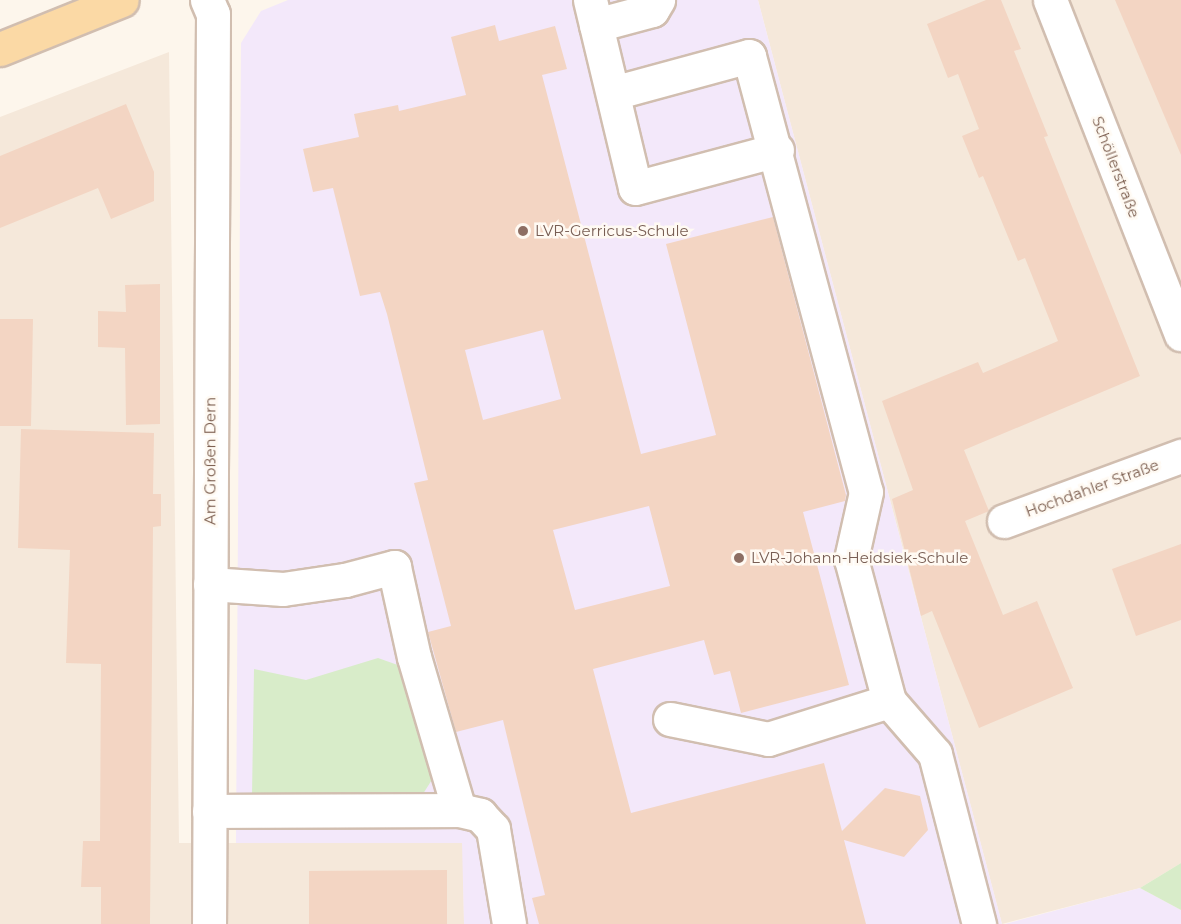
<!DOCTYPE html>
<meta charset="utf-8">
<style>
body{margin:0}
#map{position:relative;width:1181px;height:924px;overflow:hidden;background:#fdf6ec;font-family:Montserrat,sans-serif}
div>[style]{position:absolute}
.residential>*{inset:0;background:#f5e8da}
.education>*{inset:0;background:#f3e8fa}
.green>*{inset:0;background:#d8ecc9}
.building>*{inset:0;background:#f3d5c3}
.roads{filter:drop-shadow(2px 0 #d1beb0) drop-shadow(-2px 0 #d1beb0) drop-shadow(0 2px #d1beb0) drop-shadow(0 -2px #d1beb0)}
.minor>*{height:33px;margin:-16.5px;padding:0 16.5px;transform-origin:16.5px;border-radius:16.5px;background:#fff}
.major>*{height:33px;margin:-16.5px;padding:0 16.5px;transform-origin:16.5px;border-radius:16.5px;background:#fbd9a5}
.dots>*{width:16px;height:16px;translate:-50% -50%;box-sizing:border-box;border:3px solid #fffaf3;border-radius:50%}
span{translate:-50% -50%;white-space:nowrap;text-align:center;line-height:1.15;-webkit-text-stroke:5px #fffaf3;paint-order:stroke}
.street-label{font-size:15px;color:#7a5c4d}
.education-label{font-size:15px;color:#785e54}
.left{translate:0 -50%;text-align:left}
</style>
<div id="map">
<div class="residential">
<div style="clip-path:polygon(758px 0,1181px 0,1181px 863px,1140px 888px,1002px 924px)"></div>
<div style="clip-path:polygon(169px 52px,179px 843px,463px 843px,464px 924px,0 924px,0 117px)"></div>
</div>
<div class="education">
<div style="clip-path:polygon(288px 0,758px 0,1002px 924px,464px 924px,462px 843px,236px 843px,241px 43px,261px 11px)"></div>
<div style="clip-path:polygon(1140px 888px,1181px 910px,1181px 924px,1005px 924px)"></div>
</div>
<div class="green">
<div style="clip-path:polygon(378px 658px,409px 669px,435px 775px,421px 797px,252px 795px,254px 669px,306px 680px)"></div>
<div style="clip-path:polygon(1181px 863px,1181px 910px,1140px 888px)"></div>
</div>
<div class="building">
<div style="clip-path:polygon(986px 0,1001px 0,1021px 49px,1014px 51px,1048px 136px,1044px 137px,1140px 376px,964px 450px,989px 511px,965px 521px,1003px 615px,1037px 601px,1073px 688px,979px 728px,932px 611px,921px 616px,892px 499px,913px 490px,882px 401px,978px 362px,983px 373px,1058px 341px,1025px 258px,1018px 261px,983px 176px,979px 178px,962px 136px,979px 129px,958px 74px,948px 78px,927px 24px)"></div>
<div style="clip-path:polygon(1115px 0,1181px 0,1181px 155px)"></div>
<div style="clip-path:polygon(evenodd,495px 25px,499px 41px,555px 26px,567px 69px,542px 75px,641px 454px,716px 435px,666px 244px,773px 217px,846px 495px,845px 501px,803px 512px,849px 685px,741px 713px,730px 671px,714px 675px,704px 640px,593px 669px,631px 813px,824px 763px,842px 831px,885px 788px,920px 796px,928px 830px,904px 857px,844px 840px,866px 924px,539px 924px,532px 898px,545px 895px,503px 720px,456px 732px,428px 632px,451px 626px,414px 483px,428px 480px,387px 314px,380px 292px,360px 296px,333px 188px,313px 192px,303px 149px,359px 137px,354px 114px,398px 105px,399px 111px,466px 95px,451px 37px,495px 25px,543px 330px,561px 399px,483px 420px,465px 350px,543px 330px,495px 25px,649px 506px,670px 586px,575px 610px,553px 530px,649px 506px)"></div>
<div style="clip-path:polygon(126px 104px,154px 172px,154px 201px,111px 219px,98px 188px,0 228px,0 156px)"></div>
<div style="clip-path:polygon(160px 284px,160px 424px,126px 425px,125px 348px,98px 347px,98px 311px,126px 312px,125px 285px)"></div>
<div style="clip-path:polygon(0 319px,33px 319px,31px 426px,0 426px)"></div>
<div style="clip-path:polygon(21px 429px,154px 433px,153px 494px,161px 494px,161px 526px,153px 527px,150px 924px,101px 924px,101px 887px,81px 887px,83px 841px,100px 841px,101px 664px,66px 663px,70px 550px,18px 548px)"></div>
<div style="clip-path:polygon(1181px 544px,1181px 620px,1136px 636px,1112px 569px)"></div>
<div style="clip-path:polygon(447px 870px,447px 924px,309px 924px,309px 871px)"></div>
</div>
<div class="roads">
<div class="minor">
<div style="left:207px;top:0;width:15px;rotate:67deg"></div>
<div style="left:213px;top:14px;width:910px;rotate:90.25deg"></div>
<div style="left:590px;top:0;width:193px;rotate:76.5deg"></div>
<div style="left:635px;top:188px;width:147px;rotate:-15deg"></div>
<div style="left:1050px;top:0;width:359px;rotate:68.6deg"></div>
<div style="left:596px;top:25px;width:58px;rotate:-15deg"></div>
<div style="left:652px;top:10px;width:12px;rotate:-59deg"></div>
<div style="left:613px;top:93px;width:141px;rotate:-15.2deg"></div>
<div style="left:749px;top:56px;width:451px;rotate:75deg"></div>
<div style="left:866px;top:492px;width:69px;rotate:102.6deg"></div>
<div style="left:851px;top:559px;width:147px;rotate:75deg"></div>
<div style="left:889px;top:701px;width:70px;rotate:49deg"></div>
<div style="left:935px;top:754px;width:176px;rotate:75.5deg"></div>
<div style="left:1004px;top:521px;width:189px;rotate:-20.2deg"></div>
<div style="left:210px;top:584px;width:73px;rotate:3.9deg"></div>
<div style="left:283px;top:589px;width:63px;rotate:-8.3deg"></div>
<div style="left:345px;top:580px;width:51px;rotate:-14.9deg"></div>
<div style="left:394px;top:567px;width:92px;rotate:77.5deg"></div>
<div style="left:414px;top:657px;width:159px;rotate:73.6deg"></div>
<div style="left:459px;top:810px;width:22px;rotate:13deg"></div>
<div style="left:480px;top:815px;width:19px;rotate:47deg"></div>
<div style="left:493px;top:829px;width:96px;rotate:80.4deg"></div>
<div style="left:670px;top:719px;width:100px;rotate:11.5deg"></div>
<div style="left:768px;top:739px;width:127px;rotate:-17.4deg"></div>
<div style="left:209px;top:811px;width:250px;rotate:-0.2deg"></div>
</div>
<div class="major">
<div style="left:0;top:49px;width:131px;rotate:-21.9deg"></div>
</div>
</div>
<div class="dots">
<div style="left:523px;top:231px;background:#8d6e63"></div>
<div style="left:739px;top:558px;background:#8d6e63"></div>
</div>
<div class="street-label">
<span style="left:1116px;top:167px;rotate:69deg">Schöllerstraße</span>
<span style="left:210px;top:461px;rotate:-90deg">Am Großen Dern</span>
<span style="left:1092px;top:488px;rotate:-20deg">Hochdahler Straße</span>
</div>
<div class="education-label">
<span class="left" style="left:535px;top:231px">LVR-Gerricus-Schule</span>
<span class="left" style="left:751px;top:558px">LVR-Johann-Heidsiek-Schule</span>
</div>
</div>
